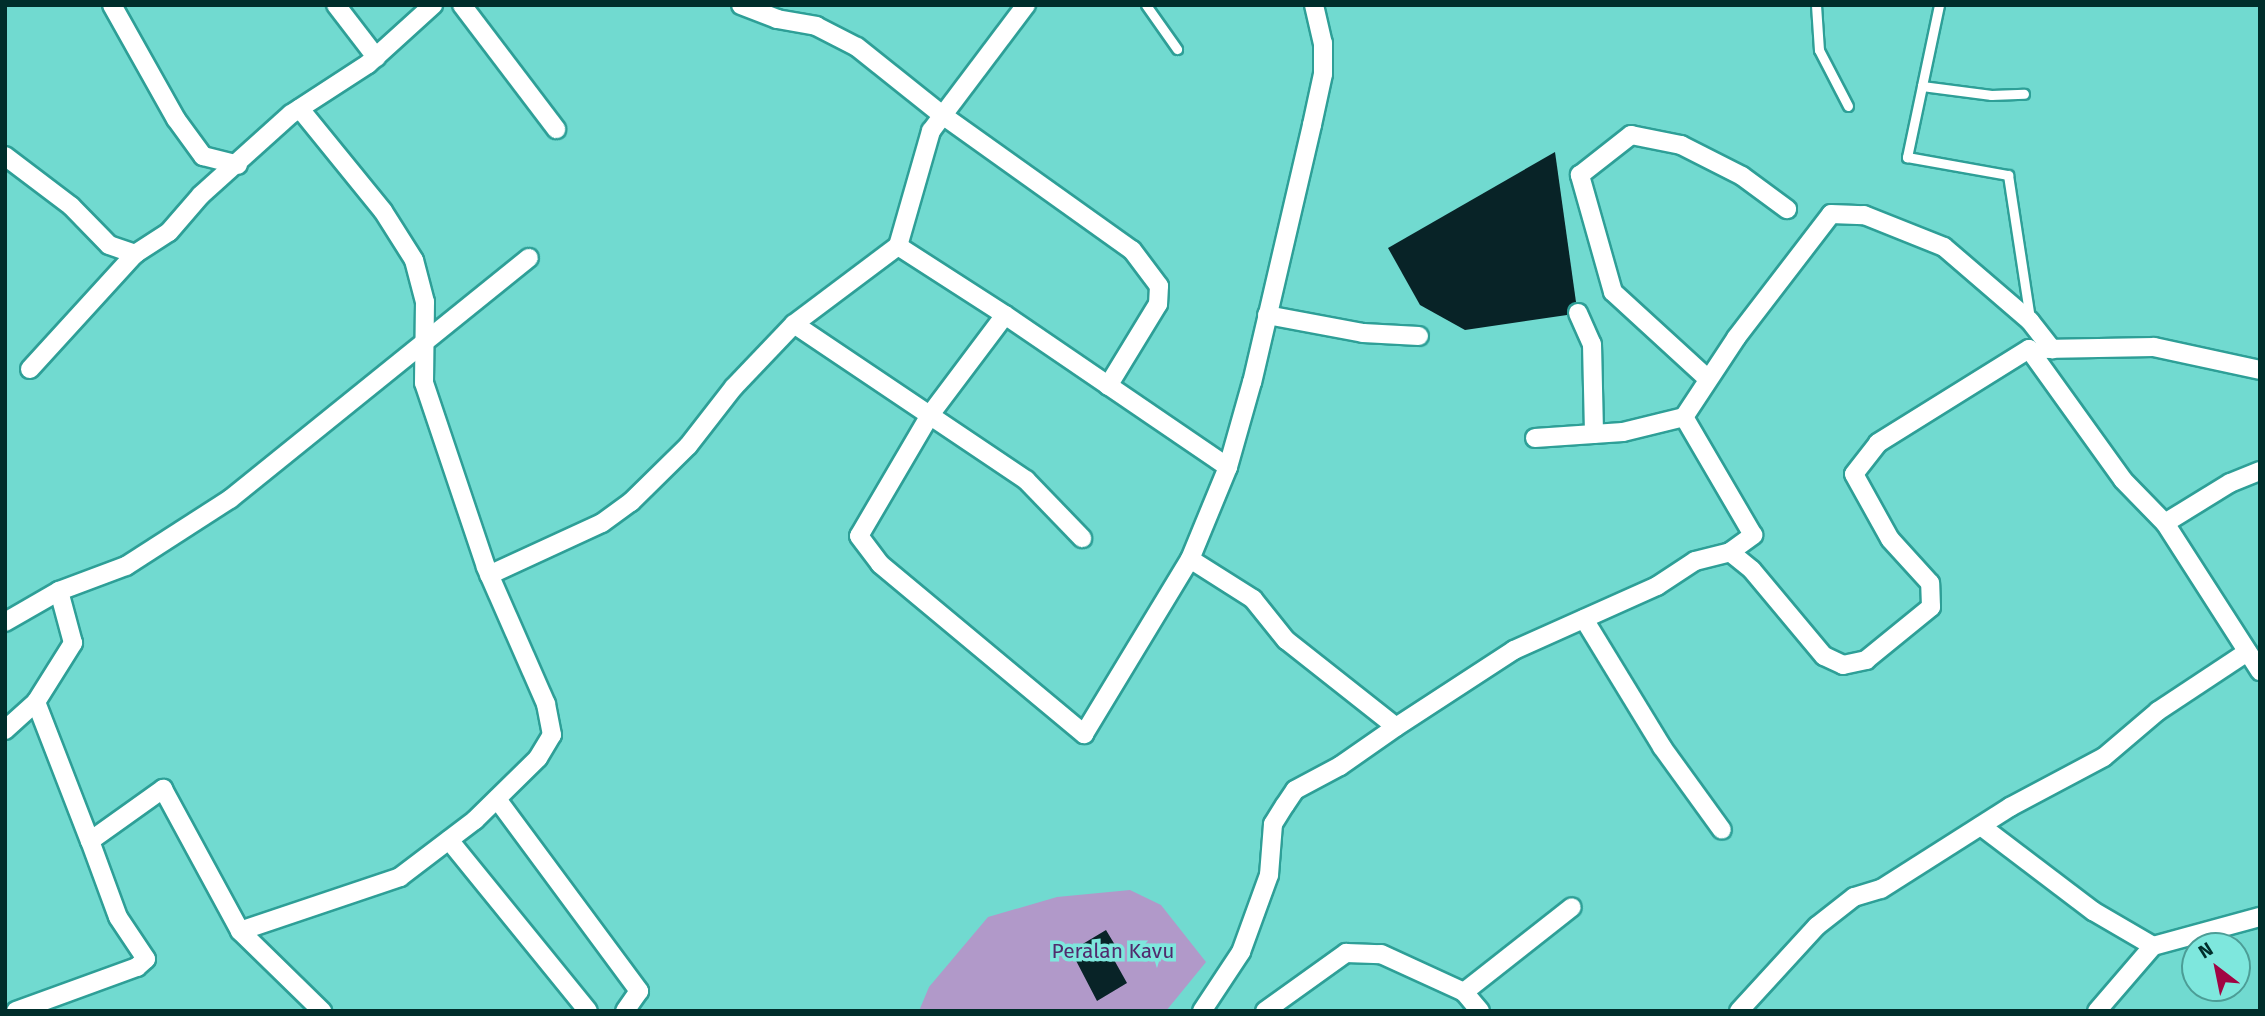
<!DOCTYPE html>
<style>
body{margin:0}
#map{position:relative;width:2265px;height:1016px;overflow:hidden;background:#71dad0;font-family:"Fira Sans",sans-serif}
div>[style]{position:absolute}
.green>*{inset:0;background:#b199c9}
.building>*{inset:0;background:#082327}
.roads{filter:drop-shadow(2px 0 #2e9f97) drop-shadow(-2px 0 #2e9f97) drop-shadow(0 2px #2e9f97) drop-shadow(0 -2px #2e9f97)}
.lane>*{height:9px;margin:-4.5px;padding:0 4.5px;transform-origin:4.5px;border-radius:4.5px;background:#fff}
.street>*{height:18px;margin:-9px;padding:0 9px;transform-origin:9px;border-radius:9px;background:#fff}
span{translate:-50% -50%;white-space:nowrap;text-align:center;line-height:1.15;-webkit-text-stroke:7px #7ee7dd;paint-order:stroke}
.park-label{font-size:21px;color:#512b6d}
.frame{position:absolute;inset:0;border:7px solid #002e2b;pointer-events:none}
.north{position:absolute;left:2181px;top:932px;width:70px;height:70px;box-sizing:border-box;background:#7ee7dd;border:2px solid #4c9d96;border-radius:50%;rotate:328deg;font-size:19px;font-weight:700;line-height:28px;text-align:center;color:#002e2b}
.north::after{content:'';display:block;margin:auto;width:24px;height:32px;background:#a10443;clip-path:polygon(50% 0,100% 100%,50% 72%,0 100%)}
</style>
<div id="map">
<div class="green">
<div style="clip-path:polygon(1130px 890px,1161px 905px,1206px 962px,1166px 1011px,919px 1011px,929px 987px,988px 917px,1057px 897px)"></div>
</div>
<div class="building">
<div style="clip-path:polygon(1555px 152px,1576px 302px,1567px 315px,1465px 330px,1420px 305px,1388px 248px)"></div>
<div style="clip-path:polygon(1106px 930px,1115px 945px,1108px 949px,1127px 983px,1097px 1001px,1071px 951px)"></div>
</div>
<div class="roads">
<div class="lane">
<div style="left:1146px;top:5px;width:54px;rotate:54.8deg"></div>
<div style="left:1816px;top:5px;width:45px;rotate:86.2deg"></div>
<div style="left:1819px;top:50px;width:63px;rotate:62.6deg"></div>
<div style="left:1939px;top:5px;width:83px;rotate:101.9deg"></div>
<div style="left:1922px;top:86px;width:70px;rotate:7.4deg"></div>
<div style="left:1991px;top:95px;width:33px;rotate:-2deg"></div>
<div style="left:1922px;top:86px;width:73px;rotate:101.9deg"></div>
<div style="left:1907px;top:157px;width:103px;rotate:10.1deg"></div>
<div style="left:2008px;top:175px;width:146px;rotate:81.3deg"></div>
</div>
<div class="street">
<div style="left:112px;top:5px;width:131px;rotate:60.7deg"></div>
<div style="left:176px;top:119px;width:46px;rotate:53.9deg"></div>
<div style="left:203px;top:156px;width:36px;rotate:14deg"></div>
<div style="left:336px;top:5px;width:66px;rotate:52.4deg"></div>
<div style="left:462px;top:5px;width:156px;rotate:52.8deg"></div>
<div style="left:741px;top:5px;width:39px;rotate:21deg"></div>
<div style="left:777px;top:19px;width:40px;rotate:10deg"></div>
<div style="left:816px;top:26px;width:46px;rotate:27.1deg"></div>
<div style="left:857px;top:47px;width:107px;rotate:38.6deg"></div>
<div style="left:941px;top:114px;width:234px;rotate:35.5deg"></div>
<div style="left:1132px;top:250px;width:45px;rotate:53.1deg"></div>
<div style="left:1159px;top:286px;width:18px;rotate:93deg"></div>
<div style="left:1158px;top:304px;width:96px;rotate:121.4deg"></div>
<div style="left:1314px;top:5px;width:39px;rotate:77deg"></div>
<div style="left:1323px;top:43px;width:31px;rotate:90deg"></div>
<div style="left:1323px;top:74px;width:52px;rotate:102.2deg"></div>
<div style="left:1312px;top:125px;width:264px;rotate:103.1deg"></div>
<div style="left:1252px;top:382px;width:88px;rotate:105.8deg"></div>
<div style="left:1228px;top:467px;width:100px;rotate:112.4deg"></div>
<div style="left:1190px;top:559px;width:75px;rotate:32.4deg"></div>
<div style="left:1253px;top:599px;width:53px;rotate:51.2deg"></div>
<div style="left:1286px;top:640px;width:140px;rotate:38.3deg"></div>
<div style="left:1396px;top:727px;width:141px;rotate:-33.1deg"></div>
<div style="left:1514px;top:650px;width:157px;rotate:-24.1deg"></div>
<div style="left:1657px;top:586px;width:45px;rotate:-33.3deg"></div>
<div style="left:1695px;top:561px;width:36px;rotate:-14deg"></div>
<div style="left:1730px;top:552px;width:28px;rotate:39deg"></div>
<div style="left:1752px;top:570px;width:112px;rotate:50.1deg"></div>
<div style="left:1824px;top:656px;width:21px;rotate:25deg"></div>
<div style="left:1843px;top:665px;width:24px;rotate:-12deg"></div>
<div style="left:1866px;top:660px;width:84px;rotate:-39.2deg"></div>
<div style="left:1931px;top:607px;width:24px;rotate:-92deg"></div>
<div style="left:1930px;top:583px;width:59px;rotate:-132.3deg"></div>
<div style="left:1890px;top:539px;width:74px;rotate:-119deg"></div>
<div style="left:1854px;top:474px;width:39px;rotate:-52deg"></div>
<div style="left:1878px;top:443px;width:178px;rotate:-31.9deg"></div>
<div style="left:2029px;top:349px;width:161px;rotate:54.3deg"></div>
<div style="left:2123px;top:480px;width:60px;rotate:45.7deg"></div>
<div style="left:2165px;top:523px;width:76px;rotate:-31.6deg"></div>
<div style="left:2230px;top:483px;width:32px;rotate:-22deg"></div>
<div style="left:5px;top:156px;width:83px;rotate:37.1deg"></div>
<div style="left:71px;top:206px;width:54px;rotate:45.7deg"></div>
<div style="left:109px;top:245px;width:28px;rotate:19deg"></div>
<div style="left:135px;top:254px;width:40px;rotate:-32.9deg"></div>
<div style="left:169px;top:232px;width:49px;rotate:-49.1deg"></div>
<div style="left:201px;top:195px;width:121px;rotate:-42deg"></div>
<div style="left:291px;top:114px;width:92px;rotate:-33deg"></div>
<div style="left:368px;top:64px;width:88px;rotate:-42.2deg"></div>
<div style="left:898px;top:246px;width:127px;rotate:32.8deg"></div>
<div style="left:1005px;top:315px;width:125px;rotate:126.9deg"></div>
<div style="left:930px;top:415px;width:140px;rotate:120.4deg"></div>
<div style="left:859px;top:536px;width:35px;rotate:53deg"></div>
<div style="left:880px;top:564px;width:266px;rotate:39.8deg"></div>
<div style="left:1084px;top:734px;width:205px;rotate:-58.8deg"></div>
<div style="left:1578px;top:313px;width:34px;rotate:66deg"></div>
<div style="left:1592px;top:344px;width:90px;rotate:88.7deg"></div>
<div style="left:1005px;top:315px;width:270px;rotate:34.3deg"></div>
<div style="left:1267px;top:315px;width:98px;rotate:10.6deg"></div>
<div style="left:1363px;top:333px;width:56px;rotate:3.1deg"></div>
<div style="left:794px;top:324px;width:280px;rotate:33.9deg"></div>
<div style="left:1026px;top:480px;width:81px;rotate:46deg"></div>
<div style="left:2043px;top:349px;width:111px;rotate:-1deg"></div>
<div style="left:2154px;top:347px;width:108px;rotate:12.2deg"></div>
<div style="left:30px;top:369px;width:156px;rotate:-47.6deg"></div>
<div style="left:1708px;top:379px;width:129px;rotate:-137.5deg"></div>
<div style="left:1613px;top:292px;width:122px;rotate:-105.8deg"></div>
<div style="left:1580px;top:175px;width:65px;rotate:-38.1deg"></div>
<div style="left:1631px;top:135px;width:51px;rotate:11.3deg"></div>
<div style="left:1681px;top:145px;width:68px;rotate:26.9deg"></div>
<div style="left:1742px;top:176px;width:56px;rotate:36.3deg"></div>
<div style="left:1535px;top:438px;width:88px;rotate:-3.9deg"></div>
<div style="left:1623px;top:432px;width:63px;rotate:-13.8deg"></div>
<div style="left:2165px;top:523px;width:176px;rotate:57.3deg"></div>
<div style="left:1730px;top:552px;width:29px;rotate:-36deg"></div>
<div style="left:1753px;top:535px;width:137px;rotate:-120.3deg"></div>
<div style="left:1684px;top:417px;width:95px;rotate:-56.6deg"></div>
<div style="left:1736px;top:338px;width:156px;rotate:-52.5deg"></div>
<div style="left:1831px;top:214px;width:33px;rotate:2deg"></div>
<div style="left:1864px;top:215px;width:86px;rotate:21.8deg"></div>
<div style="left:1944px;top:247px;width:113px;rotate:40.7deg"></div>
<div style="left:2030px;top:321px;width:36px;rotate:52deg"></div>
<div style="left:489px;top:575px;width:124px;rotate:-24.7deg"></div>
<div style="left:602px;top:523px;width:36px;rotate:-36deg"></div>
<div style="left:631px;top:502px;width:80px;rotate:-44.5deg"></div>
<div style="left:688px;top:446px;width:75px;rotate:-52.1deg"></div>
<div style="left:734px;top:387px;width:87px;rotate:-46.4deg"></div>
<div style="left:794px;top:324px;width:130px;rotate:-36.9deg"></div>
<div style="left:898px;top:246px;width:120px;rotate:-74deg"></div>
<div style="left:931px;top:131px;width:158px;rotate:-53deg"></div>
<div style="left:1584px;top:619px;width:150px;rotate:58.6deg"></div>
<div style="left:1662px;top:747px;width:102px;rotate:54.1deg"></div>
<div style="left:5px;top:622px;width:62px;rotate:-29.9deg"></div>
<div style="left:36px;top:702px;width:149px;rotate:68.8deg"></div>
<div style="left:5px;top:730px;width:42px;rotate:-42.1deg"></div>
<div style="left:36px;top:702px;width:70px;rotate:-57.9deg"></div>
<div style="left:73px;top:643px;width:54px;rotate:-105.1deg"></div>
<div style="left:59px;top:591px;width:72px;rotate:-20.5deg"></div>
<div style="left:126px;top:566px;width:124px;rotate:-32.8deg"></div>
<div style="left:230px;top:499px;width:384px;rotate:-38.9deg"></div>
<div style="left:497px;top:799px;width:239px;rotate:53.5deg"></div>
<div style="left:639px;top:991px;width:24px;rotate:125deg"></div>
<div style="left:1981px;top:826px;width:141px;rotate:37.2deg"></div>
<div style="left:2093px;top:911px;width:69px;rotate:30.3deg"></div>
<div style="left:449px;top:840px;width:220px;rotate:50.9deg"></div>
<div style="left:240px;top:931px;width:169px;rotate:-18.6deg"></div>
<div style="left:400px;top:877px;width:94px;rotate:-37.2deg"></div>
<div style="left:475px;top:820px;width:88px;rotate:-44.5deg"></div>
<div style="left:538px;top:758px;width:27px;rotate:-59deg"></div>
<div style="left:552px;top:735px;width:32px;rotate:-101deg"></div>
<div style="left:546px;top:704px;width:150px;rotate:-113.7deg"></div>
<div style="left:486px;top:567px;width:194px;rotate:-108.6deg"></div>
<div style="left:424px;top:383px;width:81px;rotate:-89.3deg"></div>
<div style="left:425px;top:302px;width:43px;rotate:-104.7deg"></div>
<div style="left:414px;top:260px;width:58px;rotate:-122.3deg"></div>
<div style="left:383px;top:211px;width:132px;rotate:-129.1deg"></div>
<div style="left:1464px;top:992px;width:137px;rotate:-38.2deg"></div>
<div style="left:16px;top:1011px;width:129px;rotate:-20deg"></div>
<div style="left:137px;top:967px;width:12px;rotate:-42deg"></div>
<div style="left:146px;top:959px;width:50px;rotate:-123.7deg"></div>
<div style="left:118px;top:917px;width:81px;rotate:-110.2deg"></div>
<div style="left:90px;top:841px;width:90px;rotate:-35.5deg"></div>
<div style="left:163px;top:789px;width:162px;rotate:61.5deg"></div>
<div style="left:240px;top:931px;width:115px;rotate:44.3deg"></div>
<div style="left:1202px;top:1011px;width:71px;rotate:-56.5deg"></div>
<div style="left:1241px;top:952px;width:82px;rotate:-70deg"></div>
<div style="left:1269px;top:875px;width:51px;rotate:-85.5deg"></div>
<div style="left:1273px;top:824px;width:22px;rotate:-58deg"></div>
<div style="left:1285px;top:805px;width:18px;rotate:-56deg"></div>
<div style="left:1295px;top:790px;width:51px;rotate:-28.1deg"></div>
<div style="left:1340px;top:766px;width:68px;rotate:-34.9deg"></div>
<div style="left:1265px;top:1011px;width:100px;rotate:-35.6deg"></div>
<div style="left:1346px;top:953px;width:35px;rotate:2deg"></div>
<div style="left:1381px;top:954px;width:91px;rotate:24.6deg"></div>
<div style="left:1464px;top:992px;width:25px;rotate:50deg"></div>
<div style="left:1739px;top:1011px;width:115px;rotate:-47.5deg"></div>
<div style="left:1817px;top:926px;width:47px;rotate:-38.1deg"></div>
<div style="left:1854px;top:897px;width:28px;rotate:-17deg"></div>
<div style="left:1881px;top:889px;width:153px;rotate:-32.4deg"></div>
<div style="left:2010px;top:807px;width:106px;rotate:-28deg"></div>
<div style="left:2104px;top:757px;width:71px;rotate:-40.4deg"></div>
<div style="left:2158px;top:711px;width:107px;rotate:-33.5deg"></div>
<div style="left:2097px;top:1011px;width:86px;rotate:-49.3deg"></div>
<div style="left:2153px;top:946px;width:111px;rotate:-15.2deg"></div>
</div>
</div>
<div class="park-label">
<span style="left:1113px;top:951px">Peralan Kavu</span>
</div>
<div class="frame"></div>
<div class="north">N</div>
</div>
